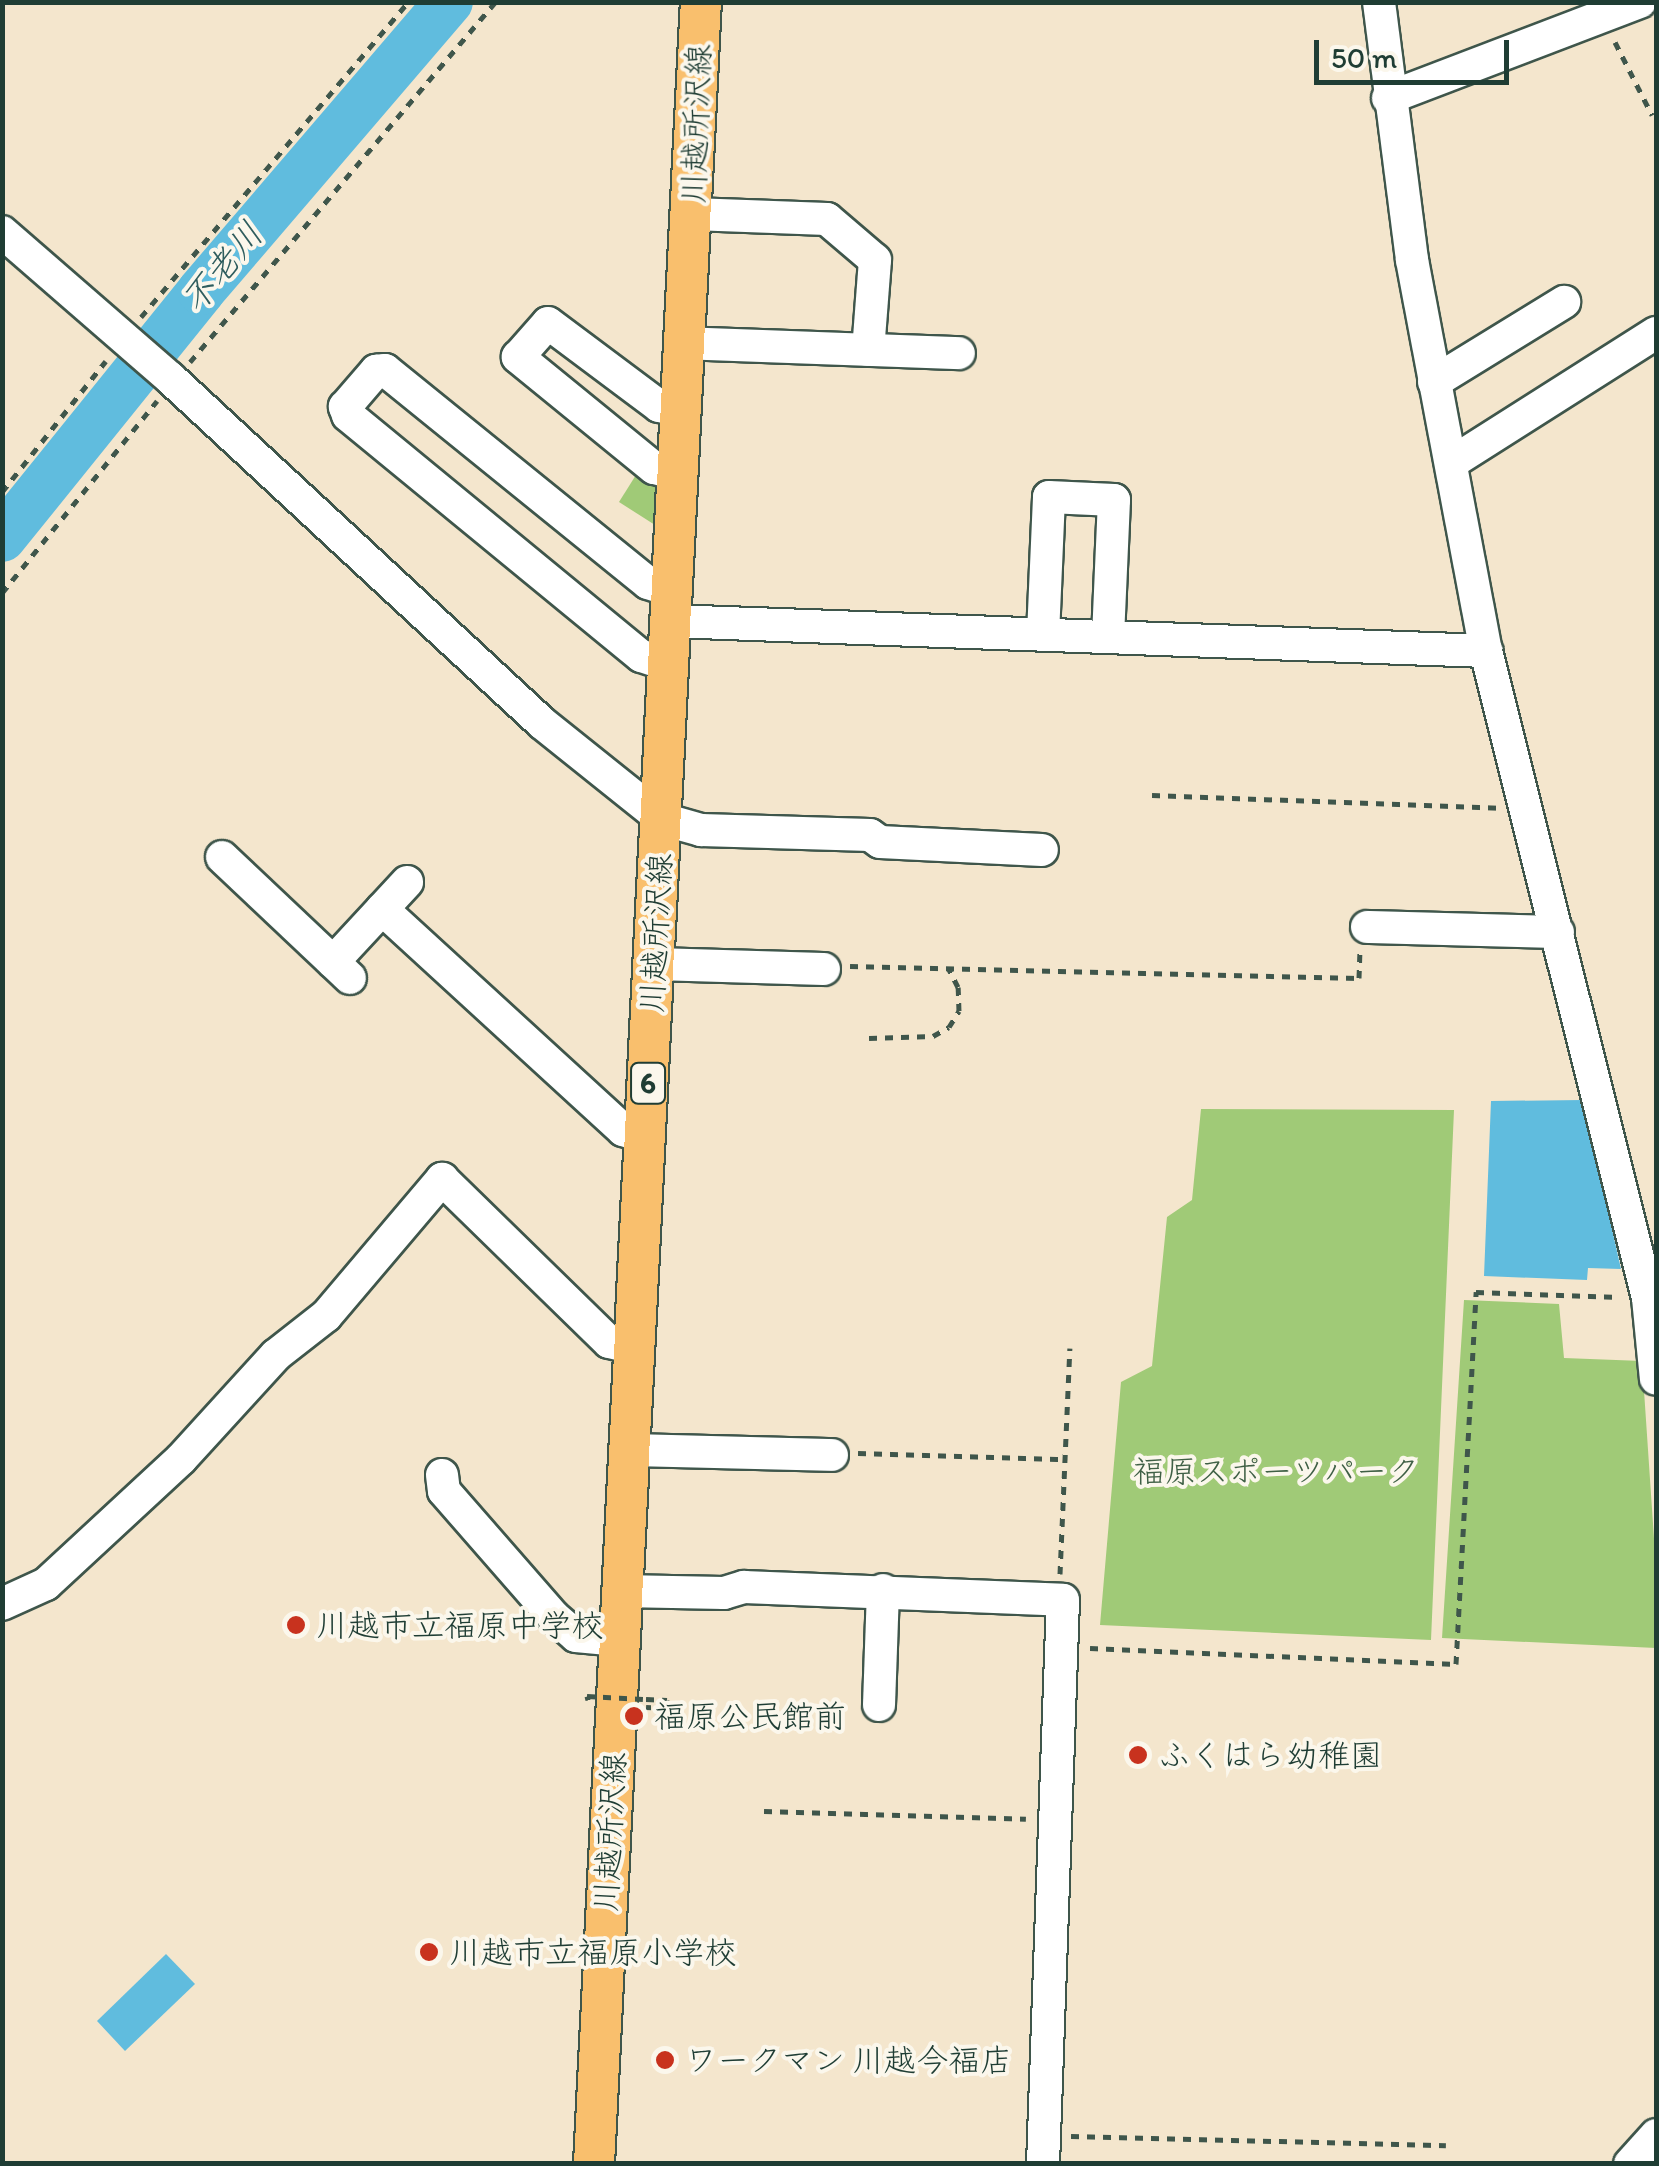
<!DOCTYPE html>
<meta charset="utf-8">
<style>
body{margin:0}
#map{position:relative;width:1659px;height:2166px;overflow:hidden;background:#f4e6cd;font-family:Itim,"Klee One",sans-serif}
div>[style]{position:absolute}
.green>*{inset:0;background:#a0ca77}
.water>*{inset:0;background:#60bcde}
.river>*{height:48px;margin:-24px;padding:0 24px;transform-origin:24px;border-radius:24px;background:#60bcde}
.path>*{height:5px;margin-top:-2.5px;transform-origin:0;background:repeating-linear-gradient(90deg,#3f564b 0 8px,transparent 0 16px)}
.roads{filter:drop-shadow(2px 0 #3f564b) drop-shadow(-2px 0 #3f564b) drop-shadow(0 2px #3f564b) drop-shadow(0 -2px #3f564b)}
.minor>*{height:32px;margin:-16px;padding:0 16px;transform-origin:16px;border-radius:16px;background:#fff}
.major>*{height:40px;margin:-20px;padding:0 20px;transform-origin:20px;border-radius:20px;background:#f9bf6d}
.path-bridge>*{height:5px;margin-top:-2.5px;transform-origin:0;background:repeating-linear-gradient(90deg,#3f564b 0 8px,transparent 0 16px)}
.dots>*{width:28px;height:28px;translate:-50% -50%;box-sizing:border-box;border:5px solid #fbf7ec;border-radius:50%}
span{translate:-50% -50%;white-space:nowrap;text-align:center;line-height:1.15;-webkit-text-stroke:8px #fbf7ec;paint-order:stroke}
.shield-label span{padding:2px 8px;background:#fbf7ec;border:2px solid;border-radius:8px;-webkit-text-stroke-width:0}
.shield-label{font-size:30px;color:#1f3d34;font-weight:700}
.street-label{font-size:32px;color:#1f3d34}
.park-label{font-size:32px;color:#3f6045}
.poi-label{font-size:32px;color:#1f3d34}
.left{translate:0 -50%;text-align:left}
.water-label{font-size:35px;color:#2f5d5e;font-style:italic}
.frame{position:absolute;inset:0;border:5px solid #1f3d34;pointer-events:none}
.scale{position:absolute;left:1314px;top:40px;width:195px;height:45px;box-sizing:border-box;border:5px solid #1f3d34;border-top:0;padding-left:12px;font-size:30px;line-height:35px;white-space:nowrap;color:#1f3d34;-webkit-text-stroke:8px #fbf7ec;paint-order:stroke}
</style>
<div id="map">
<div class="green">
<div style="clip-path:polygon(641px 467px,658px 479px,655px 525px,619px 502px)"></div>
<div style="clip-path:polygon(1201px 1109px,1454px 1110px,1431px 1640px,1100px 1625px,1121px 1382px,1152px 1366px,1167px 1217px,1192px 1200px)"></div>
<div style="clip-path:polygon(1464px 1300px,1559px 1304px,1564px 1358px,1642px 1361px,1656px 1568px,1656px 1648px,1442px 1638px)"></div>
</div>
<div class="water">
<div style="clip-path:polygon(1583px 1100px,1621px 1269px,1588px 1268px,1587px 1280px,1484px 1276px,1491px 1101px)"></div>
<div style="clip-path:polygon(166px 1954px,195px 1984px,125px 2051px,97px 2021px)"></div>
</div>
<div class="river">
<div style="left:2px;top:538px;width:317px;rotate:-51.1deg"></div>
<div style="left:201px;top:291px;width:381px;rotate:-49.4deg"></div>
</div>
<div class="path">
<div style="left:1615px;top:42px;width:82px;rotate:63.1deg"></div>
<div style="left:141px;top:317px;width:413px;rotate:-49.7deg"></div>
<div style="left:190px;top:362px;width:472px;rotate:-49.7deg"></div>
<div style="left:2px;top:492px;width:167px;rotate:-51.6deg"></div>
<div style="left:2px;top:593px;width:247px;rotate:-51.1deg"></div>
<div style="left:1152px;top:795px;width:347px;rotate:2.1deg"></div>
<div style="left:850px;top:966px;width:509px;rotate:1.35deg"></div>
<div style="left:1359px;top:978px;width:25px;rotate:-88deg"></div>
<div style="left:869px;top:1038px;width:64px;rotate:-1.8deg"></div>
<div style="left:933px;top:1036px;width:18px;rotate:-29deg"></div>
<div style="left:949px;top:1027px;width:19px;rotate:-58deg"></div>
<div style="left:959px;top:1011px;width:24px;rotate:-92deg"></div>
<div style="left:958px;top:987px;width:20px;rotate:-117deg"></div>
<div style="left:858px;top:1453px;width:207px;rotate:1.7deg"></div>
<div style="left:1060px;top:1574px;width:226px;rotate:-87.5deg"></div>
<div style="left:1090px;top:1648px;width:366px;rotate:2.5deg"></div>
<div style="left:1456px;top:1664px;width:373px;rotate:-86.9deg"></div>
<div style="left:1476px;top:1292px;width:144px;rotate:2deg"></div>
<div style="left:646px;top:1699px;width:21px;rotate:3deg"></div>
<div style="left:667px;top:1700px;width:8px;rotate:90deg"></div>
<div style="left:667px;top:1708px;width:21px;rotate:-177deg"></div>
<div style="left:764px;top:1811px;width:262px;rotate:1.7deg"></div>
<div style="left:1071px;top:2136px;width:375px;rotate:1.4deg"></div>
</div>
<div class="roads">
<div class="minor">
<div style="left:1379px;top:2px;width:260px;rotate:82.7deg"></div>
<div style="left:1412px;top:260px;width:398px;rotate:79.3deg"></div>
<div style="left:1486px;top:651px;width:667px;rotate:75.94deg"></div>
<div style="left:1648px;top:1298px;width:81px;rotate:84.4deg"></div>
<div style="left:1388px;top:98px;width:270px;rotate:-20.9deg"></div>
<div style="left:692px;top:214px;width:135px;rotate:2.1deg"></div>
<div style="left:827px;top:219px;width:63px;rotate:40.5deg"></div>
<div style="left:875px;top:260px;width:90px;rotate:94.4deg"></div>
<div style="left:2px;top:232px;width:223px;rotate:41deg"></div>
<div style="left:170px;top:378px;width:507px;rotate:42.84deg"></div>
<div style="left:542px;top:723px;width:154px;rotate:38.7deg"></div>
<div style="left:662px;top:819px;width:41px;rotate:15.8deg"></div>
<div style="left:701px;top:830px;width:169px;rotate:1.7deg"></div>
<div style="left:870px;top:835px;width:12px;rotate:35deg"></div>
<div style="left:880px;top:842px;width:162px;rotate:2.8deg"></div>
<div style="left:682px;top:343px;width:277px;rotate:2.1deg"></div>
<div style="left:1434px;top:382px;width:153px;rotate:-31.6deg"></div>
<div style="left:1451px;top:463px;width:243px;rotate:-32.4deg"></div>
<div style="left:677px;top:474px;width:24px;rotate:-165deg"></div>
<div style="left:654px;top:468px;width:176px;rotate:-140.8deg"></div>
<div style="left:518px;top:357px;width:45px;rotate:-48.6deg"></div>
<div style="left:548px;top:323px;width:139px;rotate:36.8deg"></div>
<div style="left:659px;top:406px;width:19px;rotate:9deg"></div>
<div style="left:671px;top:621px;width:816px;rotate:2.11deg"></div>
<div style="left:1043px;top:635px;width:138px;rotate:-87.5deg"></div>
<div style="left:1049px;top:497px;width:65px;rotate:2.6deg"></div>
<div style="left:1114px;top:500px;width:137px;rotate:92.5deg"></div>
<div style="left:669px;top:665px;width:29px;rotate:-162deg"></div>
<div style="left:641px;top:656px;width:379px;rotate:-140.6deg"></div>
<div style="left:348px;top:415px;width:9px;rotate:-111deg"></div>
<div style="left:345px;top:407px;width:48px;rotate:-49.3deg"></div>
<div style="left:376px;top:371px;width:9px;rotate:-6deg"></div>
<div style="left:385px;top:370px;width:338px;rotate:39deg"></div>
<div style="left:648px;top:583px;width:26px;rotate:18deg"></div>
<div style="left:222px;top:857px;width:176px;rotate:43.4deg"></div>
<div style="left:382px;top:909px;width:327px;rotate:42.5deg"></div>
<div style="left:623px;top:1130px;width:23px;rotate:18deg"></div>
<div style="left:1367px;top:927px;width:191px;rotate:1.5deg"></div>
<div style="left:333px;top:962px;width:109px;rotate:-47.2deg"></div>
<div style="left:655px;top:964px;width:169px;rotate:1.7deg"></div>
<div style="left:628px;top:1450px;width:204px;rotate:1.4deg"></div>
<div style="left:442px;top:1475px;width:16px;rotate:83deg"></div>
<div style="left:444px;top:1491px;width:166px;rotate:48.9deg"></div>
<div style="left:553px;top:1616px;width:30px;rotate:41deg"></div>
<div style="left:576px;top:1636px;width:43px;rotate:5.3deg"></div>
<div style="left:621px;top:1591px;width:103px;rotate:1.1deg"></div>
<div style="left:724px;top:1593px;width:21px;rotate:-17deg"></div>
<div style="left:744px;top:1587px;width:319px;rotate:2.3deg"></div>
<div style="left:1063px;top:1600px;width:564px;rotate:92.03deg"></div>
<div style="left:2px;top:1604px;width:48px;rotate:-24.4deg"></div>
<div style="left:46px;top:1584px;width:184px;rotate:-42.8deg"></div>
<div style="left:181px;top:1459px;width:141px;rotate:-47.6deg"></div>
<div style="left:276px;top:1355px;width:63px;rotate:-38deg"></div>
<div style="left:326px;top:1316px;width:180px;rotate:-49.7deg"></div>
<div style="left:442px;top:1179px;width:233px;rotate:44.3deg"></div>
<div style="left:609px;top:1342px;width:27px;rotate:13deg"></div>
<div style="left:879px;top:1705px;width:115px;rotate:-88deg"></div>
<div style="left:1630px;top:2164px;width:39px;rotate:-48deg"></div>
</div>
<div class="major">
<div style="left:594px;top:2164px;width:2165px;rotate:-87.17deg"></div>
</div>
</div>
<div class="path-bridge">
<div style="left:588px;top:1700px;width:4px;rotate:-104deg"></div>
<div style="left:587px;top:1696px;width:56px;rotate:3.1deg"></div>
</div>
<div class="dots">
<div style="left:296px;top:1625px;background:#c8321e"></div>
<div style="left:634px;top:1716px;background:#c8321e"></div>
<div style="left:1138px;top:1755px;background:#c8321e"></div>
<div style="left:429px;top:1952px;background:#c8321e"></div>
<div style="left:665px;top:2060px;background:#c8321e"></div>
</div>
<div class="shield-label">
<span style="left:648px;top:1083px">6</span>
</div>
<div class="street-label">
<span style="left:696px;top:124px;rotate:-88deg">川越所沢線</span>
<span style="left:656px;top:933px;rotate:-87deg">川越所沢線</span>
<span style="left:610px;top:1832px;rotate:-87deg">川越所沢線</span>
</div>
<div class="park-label">
<span style="left:1276px;top:1471px">福原スポーツパーク</span>
</div>
<div class="poi-label">
<span class="left" style="left:316px;top:1625px">川越市立福原中学校</span>
<span class="left" style="left:654px;top:1716px">福原公民館前</span>
<span class="left" style="left:1158px;top:1755px">ふくはら幼稚園</span>
<span class="left" style="left:449px;top:1952px">川越市立福原小学校</span>
<span class="left" style="left:685px;top:2060px">ワークマン 川越今福店</span>
</div>
<div class="water-label">
<span style="left:222px;top:267px;rotate:-50deg">不老川</span>
</div>
<div class="frame"></div>
<div class="scale">50 m</div>
</div>
